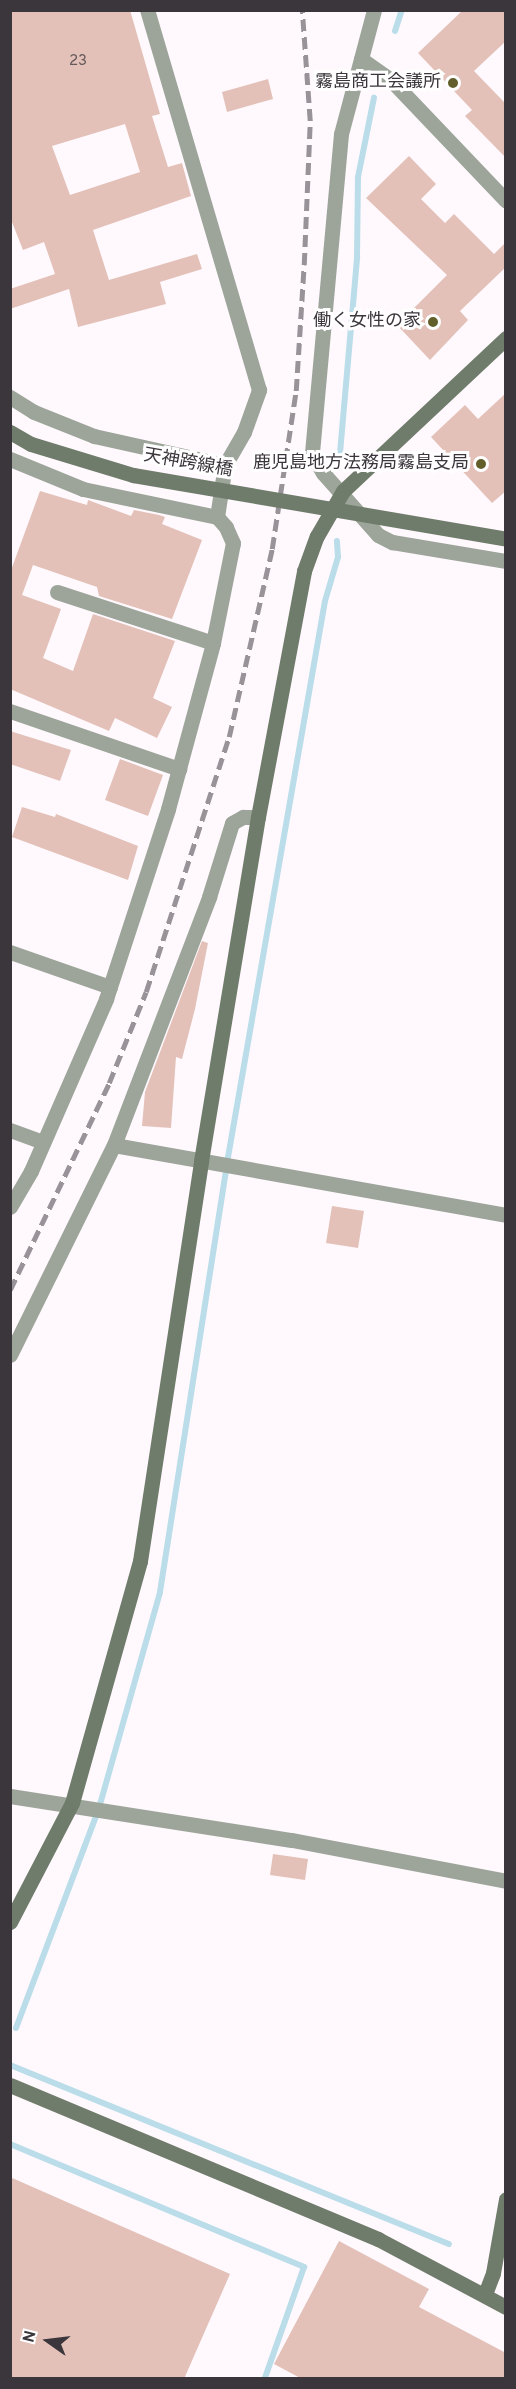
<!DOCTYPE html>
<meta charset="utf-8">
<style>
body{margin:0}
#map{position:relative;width:516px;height:2389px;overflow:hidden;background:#fff9fe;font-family:Overpass,"Noto Sans JP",sans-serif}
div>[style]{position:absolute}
.stream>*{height:6px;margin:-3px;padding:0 3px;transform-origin:3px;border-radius:3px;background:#badde9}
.building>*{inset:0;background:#e3c1b8}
.street>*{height:15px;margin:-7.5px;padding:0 7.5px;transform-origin:7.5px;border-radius:7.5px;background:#9da59a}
.secondary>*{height:15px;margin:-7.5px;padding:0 7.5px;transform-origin:7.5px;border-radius:7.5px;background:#707c6b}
.rail>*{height:4.5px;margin-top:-2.25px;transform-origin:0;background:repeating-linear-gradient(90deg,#989398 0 12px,transparent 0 18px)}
.secondary-bridge>*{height:15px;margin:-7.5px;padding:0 7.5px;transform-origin:7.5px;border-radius:7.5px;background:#707c6b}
.dots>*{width:16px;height:16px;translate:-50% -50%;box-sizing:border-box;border:3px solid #fff;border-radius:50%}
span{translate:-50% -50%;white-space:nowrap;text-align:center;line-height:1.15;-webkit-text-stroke:6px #fff;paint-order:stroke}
.number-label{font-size:15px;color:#65595a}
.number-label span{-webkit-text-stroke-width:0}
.poi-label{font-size:18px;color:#3b363b}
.right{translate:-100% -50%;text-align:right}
.street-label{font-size:18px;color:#3b363b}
.frame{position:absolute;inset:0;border:12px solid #3b363b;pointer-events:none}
.north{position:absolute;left:18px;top:2311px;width:60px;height:60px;-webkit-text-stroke:4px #fff;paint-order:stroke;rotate:284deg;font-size:16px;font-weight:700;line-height:24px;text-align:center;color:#3b363b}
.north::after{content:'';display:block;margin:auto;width:21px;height:27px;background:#3b363b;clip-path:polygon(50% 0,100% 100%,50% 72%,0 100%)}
</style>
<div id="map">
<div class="stream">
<div style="left:395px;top:31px;width:22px;rotate:-72deg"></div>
<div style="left:340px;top:453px;width:197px;rotate:-85deg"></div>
<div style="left:357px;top:257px;width:80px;rotate:-89.3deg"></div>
<div style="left:358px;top:177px;width:81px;rotate:-78.6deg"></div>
<div style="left:16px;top:2028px;width:235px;rotate:-69.3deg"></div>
<div style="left:99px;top:1808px;width:224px;rotate:-74.2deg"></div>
<div style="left:160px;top:1592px;width:434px;rotate:-81.1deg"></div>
<div style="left:227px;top:1163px;width:570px;rotate:-80.11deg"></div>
<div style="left:325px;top:601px;width:46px;rotate:-73.5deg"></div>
<div style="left:338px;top:557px;width:16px;rotate:-94deg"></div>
<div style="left:10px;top:2065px;width:474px;rotate:22.2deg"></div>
<div style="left:10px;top:2144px;width:319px;rotate:22.7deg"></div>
<div style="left:304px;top:2267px;width:118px;rotate:109.4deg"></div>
</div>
<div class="building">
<div style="clip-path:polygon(evenodd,10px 10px,130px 10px,160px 114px,152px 116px,168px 167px,182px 163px,191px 196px,93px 230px,109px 280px,197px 254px,202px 269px,160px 282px,166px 304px,78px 327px,69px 289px,10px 309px,10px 289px,55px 274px,44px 242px,23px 250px,10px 217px,10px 10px,125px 124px,140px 172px,70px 195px,52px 146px,125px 124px)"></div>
<div style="clip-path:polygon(463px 10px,506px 10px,506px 41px,474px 71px,506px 104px,506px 158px,465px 116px,472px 110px,418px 53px)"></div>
<div style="clip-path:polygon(268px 79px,273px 99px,227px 112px,222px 92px)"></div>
<div style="clip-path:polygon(409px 156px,436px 184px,421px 199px,445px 223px,454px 214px,494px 254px,506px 242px,506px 267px,460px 311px,468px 320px,430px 360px,397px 325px,447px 275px,366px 198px)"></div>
<div style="clip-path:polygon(506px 393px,506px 491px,492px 503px,431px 437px,465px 405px,478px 419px)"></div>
<div style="clip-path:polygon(40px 491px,87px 505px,88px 500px,131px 516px,134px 510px,159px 515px,165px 517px,162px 524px,202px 540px,172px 619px,99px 596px,97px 587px,33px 565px,22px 595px,61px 609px,43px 658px,73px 671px,93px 614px,175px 641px,153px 698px,172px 707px,157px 738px,115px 718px,109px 731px,10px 689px,10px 573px)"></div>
<div style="clip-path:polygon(10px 731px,71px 750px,60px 781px,10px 764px)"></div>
<div style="clip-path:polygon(120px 759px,163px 775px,148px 816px,105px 800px)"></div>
<div style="clip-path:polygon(22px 807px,55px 817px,56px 814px,138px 846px,128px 880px,12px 837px)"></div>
<div style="clip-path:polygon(202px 941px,208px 943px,195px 1009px,182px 1059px,176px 1057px,171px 1128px,142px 1126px,145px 1092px)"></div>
<div style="clip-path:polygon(332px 1206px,364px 1211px,358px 1248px,326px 1243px)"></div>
<div style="clip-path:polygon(273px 1854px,308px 1859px,305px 1880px,270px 1875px)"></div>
<div style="clip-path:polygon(10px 2177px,230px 2274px,184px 2379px,10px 2379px)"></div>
<div style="clip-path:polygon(339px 2241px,429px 2289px,419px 2307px,506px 2353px,506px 2379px,302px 2379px,274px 2364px)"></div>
</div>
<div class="street">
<div style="left:374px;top:10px;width:128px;rotate:104.9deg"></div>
<div style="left:341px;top:134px;width:321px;rotate:95.2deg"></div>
<div style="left:312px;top:454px;width:22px;rotate:60deg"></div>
<div style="left:323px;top:473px;width:83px;rotate:48.4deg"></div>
<div style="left:378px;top:535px;width:16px;rotate:27deg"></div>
<div style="left:392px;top:542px;width:116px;rotate:9.5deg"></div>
<div style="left:361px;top:59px;width:35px;rotate:35deg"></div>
<div style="left:390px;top:79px;width:168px;rotate:46.4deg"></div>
<div style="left:10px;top:397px;width:28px;rotate:32deg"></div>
<div style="left:34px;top:412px;width:65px;rotate:21.8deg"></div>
<div style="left:94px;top:436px;width:134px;rotate:12.5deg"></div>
<div style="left:10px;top:459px;width:79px;rotate:22.3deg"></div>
<div style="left:83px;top:489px;width:137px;rotate:11.8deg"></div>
<div style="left:57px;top:592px;width:164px;rotate:18.1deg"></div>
<div style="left:10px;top:711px;width:179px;rotate:18.9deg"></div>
<div style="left:10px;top:952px;width:106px;rotate:19.3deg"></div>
<div style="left:10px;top:1130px;width:35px;rotate:20deg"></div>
<div style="left:114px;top:1145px;width:398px;rotate:10.1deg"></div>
<div style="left:10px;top:1207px;width:42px;rotate:-59.7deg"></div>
<div style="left:31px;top:1171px;width:188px;rotate:-66.4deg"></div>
<div style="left:106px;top:999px;width:200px;rotate:-71.9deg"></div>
<div style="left:168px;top:809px;width:172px;rotate:-74.8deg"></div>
<div style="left:213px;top:643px;width:102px;rotate:-78.7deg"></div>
<div style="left:233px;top:543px;width:17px;rotate:-114deg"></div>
<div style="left:226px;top:527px;width:13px;rotate:-132deg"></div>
<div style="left:217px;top:517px;width:53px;rotate:-81.3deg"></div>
<div style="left:225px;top:465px;width:38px;rotate:-60deg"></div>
<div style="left:244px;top:432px;width:45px;rotate:-70.3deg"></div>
<div style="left:259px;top:390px;width:396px;rotate:-106.4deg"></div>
<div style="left:10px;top:1355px;width:234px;rotate:-63.7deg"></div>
<div style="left:114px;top:1145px;width:266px;rotate:-69deg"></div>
<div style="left:209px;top:897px;width:77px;rotate:-72.7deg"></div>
<div style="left:232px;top:823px;width:13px;rotate:-29deg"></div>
<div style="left:243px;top:817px;width:15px"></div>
<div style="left:10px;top:1796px;width:285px;rotate:8.9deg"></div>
<div style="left:292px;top:1840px;width:218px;rotate:10.8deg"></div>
</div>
<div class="secondary">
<div style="left:10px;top:1922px;width:134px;rotate:-62.5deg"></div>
<div style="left:72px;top:1803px;width:251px;rotate:-74.3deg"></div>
<div style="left:140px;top:1561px;width:405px;rotate:-81.3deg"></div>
<div style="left:201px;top:1161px;width:349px;rotate:-80.6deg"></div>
<div style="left:258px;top:817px;width:250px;rotate:-79.4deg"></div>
<div style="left:304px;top:571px;width:37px;rotate:-70deg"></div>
<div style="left:317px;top:536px;width:52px;rotate:-60deg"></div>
<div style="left:343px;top:491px;width:224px;rotate:-43.2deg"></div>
<div style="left:10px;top:2085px;width:399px;rotate:22.7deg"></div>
<div style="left:378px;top:2239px;width:145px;rotate:28deg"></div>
<div style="left:485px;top:2294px;width:22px;rotate:-69deg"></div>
<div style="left:493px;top:2273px;width:75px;rotate:-80deg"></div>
</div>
<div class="rail">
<div style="left:10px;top:1290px;width:229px;rotate:-64.4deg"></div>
<div style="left:109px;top:1083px;width:98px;rotate:-67.9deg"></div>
<div style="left:146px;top:992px;width:268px;rotate:-72deg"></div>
<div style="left:229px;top:737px;width:193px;rotate:-77.1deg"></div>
<div style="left:272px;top:549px;width:160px;rotate:-81.4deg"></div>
<div style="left:296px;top:391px;width:126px;rotate:-86.4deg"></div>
<div style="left:304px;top:265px;width:144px;rotate:-87.6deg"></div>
<div style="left:310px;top:121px;width:111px;rotate:-94.1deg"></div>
</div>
<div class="secondary-bridge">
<div style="left:10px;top:432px;width:24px;rotate:30deg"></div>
<div style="left:31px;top:444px;width:107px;rotate:16.9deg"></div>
<div style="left:133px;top:475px;width:378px;rotate:9.7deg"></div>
</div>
<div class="dots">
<div style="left:453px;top:83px;background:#635f2b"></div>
<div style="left:433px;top:322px;background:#635f2b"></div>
<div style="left:481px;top:464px;background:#635f2b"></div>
</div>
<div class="number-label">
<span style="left:78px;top:62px">23</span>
</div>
<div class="poi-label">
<span class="right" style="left:441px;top:83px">霧島商工会議所</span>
<span class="right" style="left:421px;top:322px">働く女性の家</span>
<span class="right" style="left:469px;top:464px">鹿児島地方法務局霧島支局</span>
</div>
<div class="street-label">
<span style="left:188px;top:464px;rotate:10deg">天神跨線橋</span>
</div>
<div class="frame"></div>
<div class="north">N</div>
</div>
